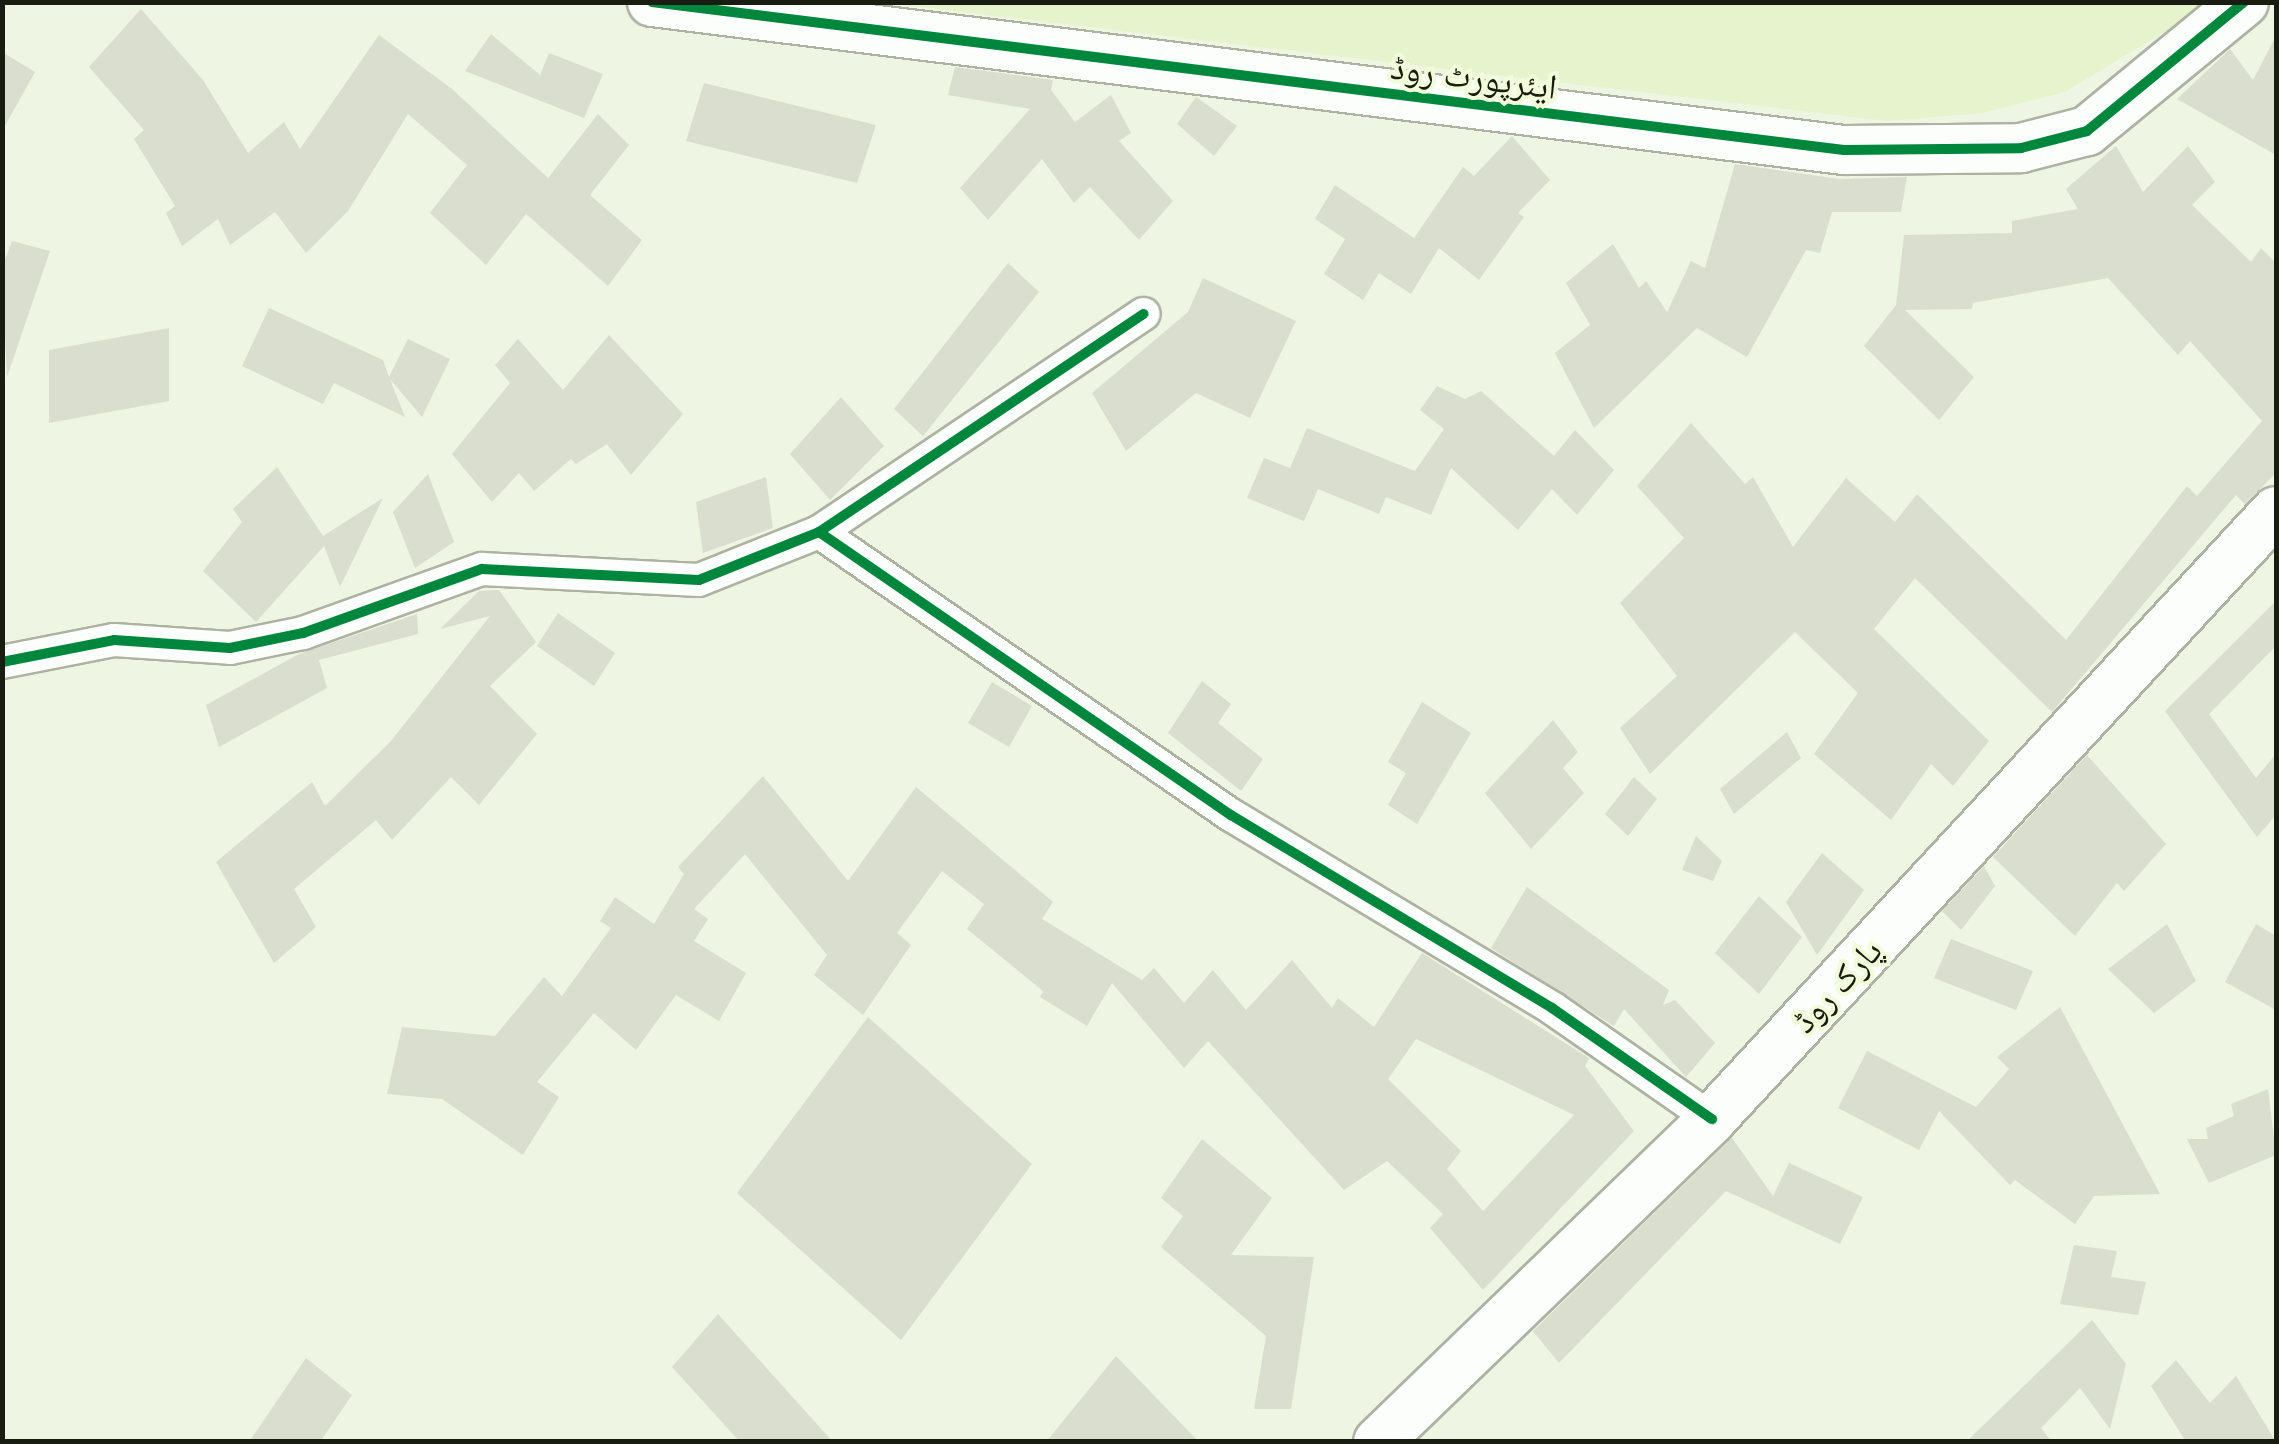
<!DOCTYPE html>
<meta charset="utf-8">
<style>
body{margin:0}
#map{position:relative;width:2279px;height:1444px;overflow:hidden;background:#eef5e2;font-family:Mulish,"Noto Naskh Arabic",sans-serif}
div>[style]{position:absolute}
.green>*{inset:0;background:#e7f3cd}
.building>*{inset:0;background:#d9decf}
.roads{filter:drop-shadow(2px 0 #adb2a3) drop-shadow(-2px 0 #adb2a3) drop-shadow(0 2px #adb2a3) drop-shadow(0 -2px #adb2a3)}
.street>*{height:32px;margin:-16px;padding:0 16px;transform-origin:16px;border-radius:16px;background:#fcfefb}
.secondary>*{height:48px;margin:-24px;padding:0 24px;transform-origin:24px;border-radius:24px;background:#fcfefb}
.cycleway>*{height:10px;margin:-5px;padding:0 5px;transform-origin:5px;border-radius:5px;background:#00873e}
span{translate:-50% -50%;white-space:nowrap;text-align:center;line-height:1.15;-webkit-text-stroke:8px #f1fdda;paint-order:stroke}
.street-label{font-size:35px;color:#191d11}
.frame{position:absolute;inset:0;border:5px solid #191d11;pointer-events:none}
</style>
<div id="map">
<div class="green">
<div style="clip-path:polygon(2183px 2px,2207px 6px,2065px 92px,1983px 113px,1887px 121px,887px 3px)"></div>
</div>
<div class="building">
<div style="clip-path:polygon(141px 9px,203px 80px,248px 153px,284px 122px,300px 149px,379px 35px,452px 89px,548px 178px,598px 114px,629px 145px,590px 195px,642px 240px,608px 286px,526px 214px,486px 265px,430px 213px,467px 165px,408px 114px,348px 211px,306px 253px,275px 212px,230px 245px,218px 219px,182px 246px,166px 213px,175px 206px,134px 139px,144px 130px,89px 67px)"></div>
<div style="clip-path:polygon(491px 34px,540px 75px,549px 53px,603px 74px,584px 118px,465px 71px)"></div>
<div style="clip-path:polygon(2276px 36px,2276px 155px,2177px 99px,2230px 49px,2253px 80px)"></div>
<div style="clip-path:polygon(2px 52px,35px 72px,2px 131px)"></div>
<div style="clip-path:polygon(955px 67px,1053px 80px,1051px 90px,1075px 122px,1111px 95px,1131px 133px,1119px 141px,1173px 201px,1139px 240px,1090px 187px,1074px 203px,1042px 159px,988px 220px,960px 188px,1030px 109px,948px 95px)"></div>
<div style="clip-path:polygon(704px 83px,876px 125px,857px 183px,686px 141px)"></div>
<div style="clip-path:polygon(1196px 97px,1237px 126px,1214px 156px,1177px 124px)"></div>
<div style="clip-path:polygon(1512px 136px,1550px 180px,1518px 213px,1524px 217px,1479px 280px,1439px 248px,1411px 294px,1379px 273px,1363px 300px,1324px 274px,1345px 239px,1315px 219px,1335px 185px,1414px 238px,1463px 167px,1474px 176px)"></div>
<div style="clip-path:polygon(2116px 146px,2143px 192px,2188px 146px,2215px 182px,2192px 205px,2251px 262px,2261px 248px,2276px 263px,2276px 473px,2245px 504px,2236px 495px,2052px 712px,1915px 578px,1874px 629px,1989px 741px,1953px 786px,1931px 764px,1891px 820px,1814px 754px,1858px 693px,1795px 632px,1650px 774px,1620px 728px,1677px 676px,1620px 603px,1684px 538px,1637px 486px,1691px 423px,1745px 484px,1753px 477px,1793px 547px,1846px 478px,1895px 522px,1917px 494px,2066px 640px,2187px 486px,2197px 496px,2262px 421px,2190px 341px,2178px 355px,2108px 278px,1973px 303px,1972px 309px,1905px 310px,1974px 377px,1939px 420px,1864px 346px,1896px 305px,1904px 235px,2012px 233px,2012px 221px,2078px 209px,2066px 189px)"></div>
<div style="clip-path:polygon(1735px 164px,1839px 179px,1907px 177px,1901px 212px,1832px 212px,1820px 253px,1806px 250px,1747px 357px,1697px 328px,1594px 428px,1555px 353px,1590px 325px,1566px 283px,1613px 244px,1639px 288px,1646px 281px,1667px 312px,1691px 261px,1705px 268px)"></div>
<div style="clip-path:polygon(12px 241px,50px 251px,7px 377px,2px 268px)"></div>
<div style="clip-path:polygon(1008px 263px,1039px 292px,923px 436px,894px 409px)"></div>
<div style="clip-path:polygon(1203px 278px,1296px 321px,1250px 418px,1196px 393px,1126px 451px,1092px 393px,1188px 312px)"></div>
<div style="clip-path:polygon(269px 308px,383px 360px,389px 377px,408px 339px,450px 359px,422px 417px,390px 379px,405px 417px,334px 383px,323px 404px,242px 366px)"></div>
<div style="clip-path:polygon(169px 328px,169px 401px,49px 423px,49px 350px)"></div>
<div style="clip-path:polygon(609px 335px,683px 414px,631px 475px,607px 444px,576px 464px,571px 459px,534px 491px,519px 473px,492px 502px,452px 454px,510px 383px,495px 365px,518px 339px,563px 390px)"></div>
<div style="clip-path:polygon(1437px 386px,1465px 399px,1481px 391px,1554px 456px,1575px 430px,1614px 470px,1577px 515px,1552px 489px,1518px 530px,1451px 468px,1431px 515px,1386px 497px,1379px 514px,1318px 489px,1304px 521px,1247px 498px,1264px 458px,1290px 468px,1307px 428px,1415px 471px,1444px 429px,1420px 410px)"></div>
<div style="clip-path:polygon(841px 397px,884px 446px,830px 500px,790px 454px)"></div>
<div style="clip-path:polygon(277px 467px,323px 536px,383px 498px,340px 587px,324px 546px,256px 622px,203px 571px,242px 522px,233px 509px)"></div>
<div style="clip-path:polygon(428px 474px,454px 542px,415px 568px,393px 512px)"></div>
<div style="clip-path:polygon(766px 477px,773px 528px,703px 553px,696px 502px)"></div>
<div style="clip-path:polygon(499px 590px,536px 642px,490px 686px,537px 734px,479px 805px,451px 777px,392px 840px,376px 820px,294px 889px,316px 927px,274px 963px,216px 862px,312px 782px,325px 806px,391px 741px,490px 616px,440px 629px,479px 591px)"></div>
<div style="clip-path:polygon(2276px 601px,2276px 646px,2209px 714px,2256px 778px,2276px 754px,2276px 815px,2257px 837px,2165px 711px)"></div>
<div style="clip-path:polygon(558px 613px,615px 653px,594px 686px,537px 646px)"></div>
<div style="clip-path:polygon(417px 614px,418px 634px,319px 660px,327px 688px,219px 747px,206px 705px,299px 654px)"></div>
<div style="clip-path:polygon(1202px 681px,1231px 704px,1218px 723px,1263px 759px,1241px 791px,1168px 733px)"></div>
<div style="clip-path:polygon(992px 682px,1032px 706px,1009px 747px,968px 723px)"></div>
<div style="clip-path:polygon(1422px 702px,1471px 733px,1417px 824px,1388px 805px,1406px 773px,1388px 762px)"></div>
<div style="clip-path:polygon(1553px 720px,1578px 752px,1563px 768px,1584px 793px,1531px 849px,1485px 793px)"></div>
<div style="clip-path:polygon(1787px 732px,1801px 758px,1734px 814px,1720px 789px)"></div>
<div style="clip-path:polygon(2087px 755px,2166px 844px,2124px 891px,2117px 883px,2075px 936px,1993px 857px)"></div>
<div style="clip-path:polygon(evenodd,763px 776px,848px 881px,916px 787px,1053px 902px,1042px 919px,1142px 980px,1154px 968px,1184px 1003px,1213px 970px,1246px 1010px,1292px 960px,1332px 1008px,1338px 998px,1374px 1027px,1422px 953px,1589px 1058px,1585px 1066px,1634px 1131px,1483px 1290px,1430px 1228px,1443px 1214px,1387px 1161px,1344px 1190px,1208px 1041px,1184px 1068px,1112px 983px,1087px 1026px,1040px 997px,1043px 991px,967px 929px,984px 904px,942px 871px,897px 933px,911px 945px,863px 1015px,814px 975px,827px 955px,745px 854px,694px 909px,708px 919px,694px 941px,746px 973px,719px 1021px,676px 995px,636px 1050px,594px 1013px,537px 1082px,559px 1097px,523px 1155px,442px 1099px,387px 1094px,402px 1027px,495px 1036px,544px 977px,562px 996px,611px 928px,600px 921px,615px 897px,654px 924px,684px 874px,678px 867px,763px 776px,1416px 1039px,1574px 1115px,1483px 1211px,1447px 1169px,1461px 1151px,1388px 1079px,1416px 1039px)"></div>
<div style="clip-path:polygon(1634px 777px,1657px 799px,1628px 836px,1605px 814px)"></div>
<div style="clip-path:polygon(1696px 836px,1722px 861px,1713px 881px,1682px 870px)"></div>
<div style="clip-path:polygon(1822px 853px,1864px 890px,1817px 955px,1786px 902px)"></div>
<div style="clip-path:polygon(1984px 866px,1995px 886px,1961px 930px,1942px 911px)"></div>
<div style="clip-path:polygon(1527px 887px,1669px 990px,1663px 1005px,1675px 1000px,1715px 1043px,1686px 1077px,1624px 1009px,1614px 1026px,1491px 948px)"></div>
<div style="clip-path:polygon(1759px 896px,1802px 937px,1759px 994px,1715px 953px)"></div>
<div style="clip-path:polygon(2167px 924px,2196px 981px,2154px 1013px,2108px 969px)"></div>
<div style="clip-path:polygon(2256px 924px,2276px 936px,2276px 1010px,2225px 982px)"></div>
<div style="clip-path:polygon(1951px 939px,2033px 971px,2016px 1010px,1934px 978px)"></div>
<div style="clip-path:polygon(2060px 1007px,2160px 1194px,2094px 1196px,2075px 1224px,2015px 1180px,2010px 1185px,1939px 1111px,1919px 1150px,1838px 1108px,1867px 1051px,1976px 1107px,2009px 1069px,1997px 1057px)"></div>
<div style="clip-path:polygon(868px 1017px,1032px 1164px,901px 1340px,737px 1193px)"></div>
<div style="clip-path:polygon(2268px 1089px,2276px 1155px,2209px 1183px,2187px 1139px,2208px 1139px,2206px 1128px,2234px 1116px,2231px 1104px)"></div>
<div style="clip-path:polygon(1732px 1138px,1773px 1196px,1789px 1163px,1863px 1197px,1840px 1244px,1726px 1191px,1559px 1363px,1533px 1331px)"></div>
<div style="clip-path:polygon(1202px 1139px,1272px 1198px,1231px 1255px,1314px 1257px,1291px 1409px,1254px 1409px,1266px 1336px,1161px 1247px,1183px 1216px,1161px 1198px)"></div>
<div style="clip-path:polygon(2074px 1245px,2117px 1251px,2111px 1277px,2146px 1282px,2138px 1315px,2060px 1304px)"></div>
<div style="clip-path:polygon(718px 1314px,833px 1442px,740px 1442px,672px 1367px)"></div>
<div style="clip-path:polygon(2092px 1320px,2126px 1364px,2110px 1429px,2080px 1388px,2041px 1428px,2052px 1442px,1966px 1442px)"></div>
<div style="clip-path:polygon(1116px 1356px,1199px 1442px,1046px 1442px)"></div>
<div style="clip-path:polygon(306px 1358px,352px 1395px,320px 1442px,249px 1442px)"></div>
<div style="clip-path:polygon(2176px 1360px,2210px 1403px,2236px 1376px,2276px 1442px,2186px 1442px,2151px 1386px)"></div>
</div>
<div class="roads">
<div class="street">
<div style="left:819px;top:532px;width:500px;rotate:34.5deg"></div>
<div style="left:1231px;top:815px;width:375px;rotate:31deg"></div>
<div style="left:1552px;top:1008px;width:195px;rotate:34.8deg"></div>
<div style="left:2px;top:662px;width:114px;rotate:-11.1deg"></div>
<div style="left:114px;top:640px;width:116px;rotate:3.9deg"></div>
<div style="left:230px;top:648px;width:75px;rotate:-11.6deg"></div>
<div style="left:303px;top:633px;width:190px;rotate:-19.7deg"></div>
<div style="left:482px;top:569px;width:217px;rotate:2.9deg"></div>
<div style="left:699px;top:580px;width:129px;rotate:-21.8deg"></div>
<div style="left:819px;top:532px;width:391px;rotate:-33.9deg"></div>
</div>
<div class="secondary">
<div style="left:652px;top:2px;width:1201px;rotate:7.08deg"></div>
<div style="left:1844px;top:150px;width:177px;rotate:-0.6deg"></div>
<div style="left:2021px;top:148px;width:68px;rotate:-14.4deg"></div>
<div style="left:2087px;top:131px;width:203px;rotate:-39.4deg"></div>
<div style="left:1378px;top:1442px;width:465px;rotate:-44deg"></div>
<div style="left:1712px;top:1119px;width:829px;rotate:-47.15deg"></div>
</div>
</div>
<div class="cycleway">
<div style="left:652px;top:2px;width:1201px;rotate:7.08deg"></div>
<div style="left:1844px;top:150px;width:177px;rotate:-0.6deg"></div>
<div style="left:2021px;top:148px;width:68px;rotate:-14.4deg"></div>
<div style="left:2087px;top:131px;width:203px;rotate:-39.4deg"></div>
<div style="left:819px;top:532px;width:500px;rotate:34.5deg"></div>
<div style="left:1231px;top:815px;width:375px;rotate:31deg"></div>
<div style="left:1552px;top:1008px;width:195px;rotate:34.8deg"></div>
<div style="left:2px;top:662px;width:114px;rotate:-11.1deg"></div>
<div style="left:114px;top:640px;width:116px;rotate:3.9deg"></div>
<div style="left:230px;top:648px;width:75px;rotate:-11.6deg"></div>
<div style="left:303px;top:633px;width:190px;rotate:-19.7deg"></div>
<div style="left:482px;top:569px;width:217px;rotate:2.9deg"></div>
<div style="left:699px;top:580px;width:129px;rotate:-21.8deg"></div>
<div style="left:819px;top:532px;width:391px;rotate:-33.9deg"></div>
</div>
<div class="street-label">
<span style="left:1474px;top:76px;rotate:7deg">ایئرپورٹ روڈ</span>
<span style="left:1836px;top:985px;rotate:-47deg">پارک روڈ</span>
</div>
<div class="frame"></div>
</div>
